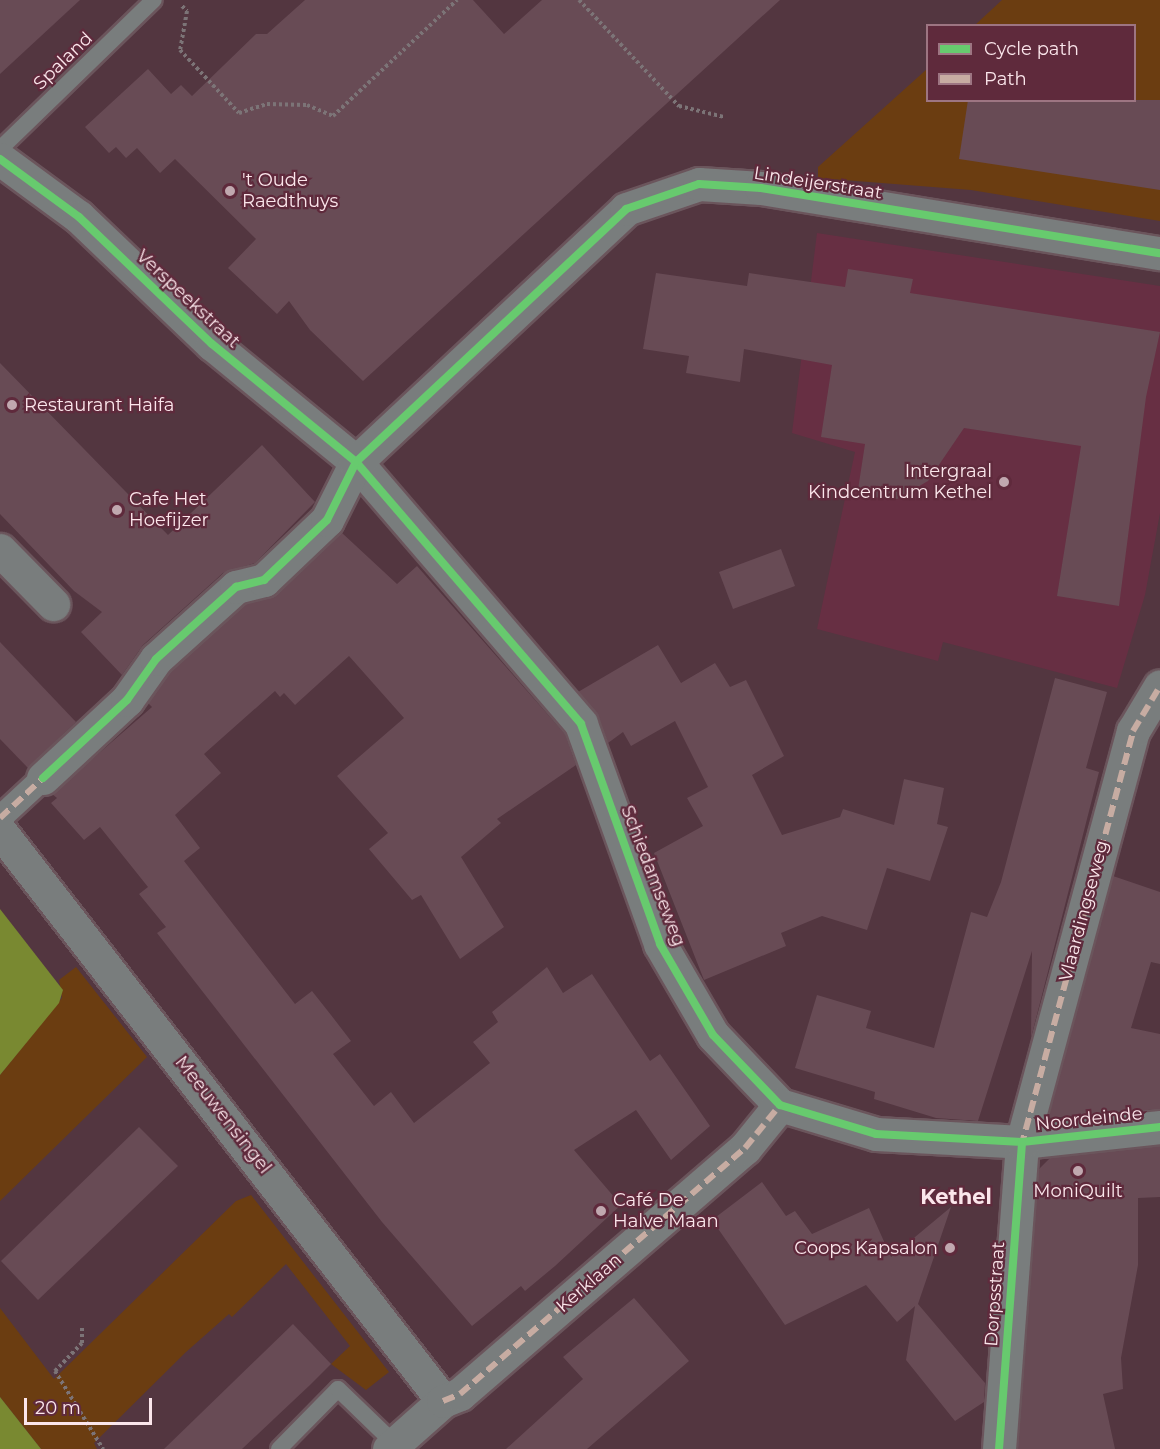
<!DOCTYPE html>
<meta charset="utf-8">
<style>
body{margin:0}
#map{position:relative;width:1160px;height:1449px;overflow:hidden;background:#533640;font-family:Montserrat,sans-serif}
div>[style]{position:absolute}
.built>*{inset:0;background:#672f43}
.green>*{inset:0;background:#6b3d11}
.water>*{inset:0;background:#798931}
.building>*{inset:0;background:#684b55}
.path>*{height:4px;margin-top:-2px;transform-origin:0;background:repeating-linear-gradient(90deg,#7c7477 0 3px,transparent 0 6px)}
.roads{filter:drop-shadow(2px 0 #6b555c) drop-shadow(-2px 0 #6b555c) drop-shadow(0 2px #6b555c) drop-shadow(0 -2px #6b555c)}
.service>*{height:16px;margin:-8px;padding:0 8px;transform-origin:8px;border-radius:8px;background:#797d7d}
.pedestrian>*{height:24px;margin:-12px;padding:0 12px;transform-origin:12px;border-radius:12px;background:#797d7d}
.minor>*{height:33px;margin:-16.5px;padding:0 16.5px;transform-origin:16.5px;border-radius:16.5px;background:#797d7d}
.quiet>*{height:6px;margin-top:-3px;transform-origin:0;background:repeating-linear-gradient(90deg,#c7aca2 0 12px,transparent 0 18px)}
.cycleway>*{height:8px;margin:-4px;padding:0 4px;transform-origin:4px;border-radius:4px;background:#67ca6e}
.dots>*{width:16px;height:16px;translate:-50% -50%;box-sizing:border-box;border:3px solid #5f2a3c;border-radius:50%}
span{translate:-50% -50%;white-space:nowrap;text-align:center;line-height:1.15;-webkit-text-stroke:4.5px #5f2a3c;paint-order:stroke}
.street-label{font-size:18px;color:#fbe6eb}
.poi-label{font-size:18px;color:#fbe6eb}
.left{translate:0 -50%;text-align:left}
.right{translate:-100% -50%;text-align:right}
.quarter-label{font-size:21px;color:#fbe6eb;font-weight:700}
.legend{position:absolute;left:926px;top:24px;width:210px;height:78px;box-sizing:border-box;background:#5f2a3c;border:2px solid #9d7582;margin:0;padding:8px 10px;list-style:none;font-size:18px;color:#fbe6eb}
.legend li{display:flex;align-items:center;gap:12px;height:30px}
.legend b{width:30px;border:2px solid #9d7582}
.scale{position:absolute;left:24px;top:1398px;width:128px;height:27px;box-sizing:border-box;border:3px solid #fbe6eb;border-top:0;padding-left:8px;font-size:18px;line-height:21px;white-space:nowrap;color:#fbe6eb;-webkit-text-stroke:4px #5f2a3c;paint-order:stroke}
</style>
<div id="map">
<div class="built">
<div style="clip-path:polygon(817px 233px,1160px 286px,1160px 513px,1145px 595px,1117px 688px,943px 642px,938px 661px,817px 629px,855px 452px,792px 433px)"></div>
</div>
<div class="green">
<div style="clip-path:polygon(1002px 0,1160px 0,1160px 221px,971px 190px,818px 178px,818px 167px,927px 69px,928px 100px,1134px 100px,1134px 26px,975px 25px)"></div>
<div style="clip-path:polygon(76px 967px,147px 1057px,0 1201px,0 1075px,62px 998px,59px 980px)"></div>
<div style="clip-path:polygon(251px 1195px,389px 1372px,366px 1390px,331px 1364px,350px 1346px,286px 1264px,232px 1317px,229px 1314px,186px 1352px,94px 1443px,97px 1449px,41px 1449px,0 1397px,0 1308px,54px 1379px,236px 1201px)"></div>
</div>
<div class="water">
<div style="clip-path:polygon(0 909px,63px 990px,59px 1003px,0 1075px)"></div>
<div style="clip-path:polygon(0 1397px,41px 1449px,0 1449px)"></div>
</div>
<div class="building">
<div style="clip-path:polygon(0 0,80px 0,0 74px)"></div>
<div style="clip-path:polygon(305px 0,473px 0,504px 34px,542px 0,780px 0,363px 381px,310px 330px,289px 301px,277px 314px,228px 268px,256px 239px,175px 159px,160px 173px,137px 148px,126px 158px,116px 147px,109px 153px,85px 127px,148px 69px,171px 94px,181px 85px,192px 96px,256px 34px,267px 34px)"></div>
<div style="clip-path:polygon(968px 100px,1160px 100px,1160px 190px,959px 159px)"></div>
<div style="clip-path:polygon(848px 269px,913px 279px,910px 293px,1160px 332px,1146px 397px,1119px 606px,1057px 596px,1081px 446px,964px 428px,928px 481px,897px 499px,857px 496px,865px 444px,821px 437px,832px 365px,744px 349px,740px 382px,686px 373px,689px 356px,643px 349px,656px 273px,747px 286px,749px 273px,845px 287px)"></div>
<div style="clip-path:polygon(0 363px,168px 535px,262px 445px,315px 502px,255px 563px,223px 573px,143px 645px,122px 675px,81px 632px,102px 612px,74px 591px,0 514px)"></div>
<div style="clip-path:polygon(341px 532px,397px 584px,417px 566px,565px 734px,576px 765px,497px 819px,501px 823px,461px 857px,504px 927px,460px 959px,421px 895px,412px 900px,369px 849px,388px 833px,337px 776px,404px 718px,349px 656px,295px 705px,284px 693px,280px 697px,275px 691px,204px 754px,221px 773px,175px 815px,200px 848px,184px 861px,295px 1004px,312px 991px,331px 1015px,351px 1041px,333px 1054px,374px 1106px,391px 1092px,414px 1123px,490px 1063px,473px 1042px,498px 1022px,492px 1012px,547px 967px,563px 993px,592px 974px,650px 1061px,660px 1054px,710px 1126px,671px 1160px,636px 1110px,574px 1150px,621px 1205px,555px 1266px,525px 1291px,521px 1286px,472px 1326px,382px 1222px,157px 933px,166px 927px,139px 894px,148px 887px,100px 827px,84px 840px,51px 803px,57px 798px,52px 794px,152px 707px,148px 703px,170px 672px,245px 604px,277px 594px)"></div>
<div style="clip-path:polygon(781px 549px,795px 586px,733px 609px,719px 572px)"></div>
<div style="clip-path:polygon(0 642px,76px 722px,28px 768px,0 739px)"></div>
<div style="clip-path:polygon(658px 645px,681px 683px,715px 663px,730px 687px,746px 680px,784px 756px,752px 775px,782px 835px,840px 817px,843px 809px,894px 825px,904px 779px,944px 788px,937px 824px,948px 827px,930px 881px,887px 868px,867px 930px,822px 916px,781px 933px,786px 946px,704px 980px,654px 853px,703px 826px,687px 798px,708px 787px,675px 721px,631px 746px,623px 732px,608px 743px,598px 717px,578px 692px)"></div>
<div style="clip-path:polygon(1055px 678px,1107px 692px,1086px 768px,1099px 772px,1031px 1038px,1032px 951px,978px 1121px,936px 1118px,874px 1099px,875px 1092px,795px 1068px,817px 995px,871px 1011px,866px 1028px,934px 1048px,971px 912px,987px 917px,1001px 882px)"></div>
<div style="clip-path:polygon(1113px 876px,1160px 892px,1160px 964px,1151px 962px,1131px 1028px,1160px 1034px,1160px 1109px,1048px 1118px)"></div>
<div style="clip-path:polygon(139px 1127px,178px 1166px,38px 1300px,1px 1261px)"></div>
<div style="clip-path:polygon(1160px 1146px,1160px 1197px,1138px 1198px,1138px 1265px,1121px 1358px,1123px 1389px,1103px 1394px,1115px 1449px,1018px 1449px,1039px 1169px,1050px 1158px)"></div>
<div style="clip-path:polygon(762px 1182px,786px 1216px,795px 1211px,812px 1234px,869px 1208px,891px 1257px,951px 1207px,918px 1304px,985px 1383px,984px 1402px,955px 1421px,906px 1360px,915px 1306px,897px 1322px,866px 1285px,785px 1325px,712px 1220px)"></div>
<div style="clip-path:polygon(634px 1298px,689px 1361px,587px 1449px,506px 1449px,583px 1379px,563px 1357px)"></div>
<div style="clip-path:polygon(293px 1324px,331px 1364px,310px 1385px,242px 1449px,164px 1449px)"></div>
</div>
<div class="path">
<div style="left:579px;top:0;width:146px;rotate:46.7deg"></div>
<div style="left:679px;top:106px;width:46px;rotate:13.7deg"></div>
<div style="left:182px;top:6px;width:7px;rotate:45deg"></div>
<div style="left:187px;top:11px;width:40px;rotate:100deg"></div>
<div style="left:180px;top:50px;width:86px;rotate:46.9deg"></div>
<div style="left:239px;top:113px;width:29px;rotate:-18deg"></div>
<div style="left:267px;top:104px;width:40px;rotate:1.4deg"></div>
<div style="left:307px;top:105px;width:28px;rotate:23deg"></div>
<div style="left:333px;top:116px;width:170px;rotate:-43.1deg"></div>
<div style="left:82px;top:1328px;width:15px;rotate:90deg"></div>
<div style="left:82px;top:1343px;width:39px;rotate:134deg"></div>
<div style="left:55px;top:1371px;width:92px;rotate:58.4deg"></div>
</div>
<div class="roads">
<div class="service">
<div style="left:0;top:149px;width:214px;rotate:-44.1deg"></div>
<div style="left:279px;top:1449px;width:84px;rotate:-45.5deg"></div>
<div style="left:338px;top:1389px;width:79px;rotate:44deg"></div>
</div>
<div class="pedestrian">
<div style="left:0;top:818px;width:59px;rotate:-42.9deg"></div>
</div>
<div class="minor">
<div style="left:0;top:159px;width:98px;rotate:36.3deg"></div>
<div style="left:79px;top:217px;width:184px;rotate:43.7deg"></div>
<div style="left:212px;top:344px;width:186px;rotate:39.3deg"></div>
<div style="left:356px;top:462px;width:345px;rotate:49.3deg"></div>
<div style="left:581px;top:724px;width:234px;rotate:70.2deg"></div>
<div style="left:660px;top:944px;width:105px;rotate:59.8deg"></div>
<div style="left:713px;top:1035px;width:97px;rotate:46.3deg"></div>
<div style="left:780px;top:1105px;width:100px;rotate:16.8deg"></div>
<div style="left:876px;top:1134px;width:146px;rotate:3.1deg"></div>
<div style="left:1022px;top:1142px;width:139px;rotate:-6.2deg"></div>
<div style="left:0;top:550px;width:76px;rotate:45.5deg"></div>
<div style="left:43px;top:778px;width:115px;rotate:-42.9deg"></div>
<div style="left:127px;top:700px;width:50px;rotate:-54.7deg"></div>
<div style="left:156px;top:659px;width:108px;rotate:-42deg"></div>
<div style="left:236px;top:587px;width:29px;rotate:-14deg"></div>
<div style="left:264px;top:580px;width:87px;rotate:-43.6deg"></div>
<div style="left:327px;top:520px;width:65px;rotate:-63.4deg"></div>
<div style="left:356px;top:462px;width:370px;rotate:-43.1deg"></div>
<div style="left:626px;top:209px;width:77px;rotate:-18.9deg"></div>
<div style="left:699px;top:184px;width:62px;rotate:3.7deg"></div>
<div style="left:761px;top:188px;width:404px;rotate:9.3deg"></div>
<div style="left:0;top:831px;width:722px;rotate:52.15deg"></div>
<div style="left:389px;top:1449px;width:72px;rotate:-41.6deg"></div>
<div style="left:443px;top:1401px;width:18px;rotate:-22deg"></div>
<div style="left:460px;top:1394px;width:376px;rotate:-40.8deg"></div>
<div style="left:745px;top:1148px;width:55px;rotate:-50.9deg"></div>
<div style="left:999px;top:1449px;width:308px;rotate:-85.7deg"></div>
<div style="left:1022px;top:1142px;width:426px;rotate:-74.9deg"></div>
<div style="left:1133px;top:731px;width:52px;rotate:-59deg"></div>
</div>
</div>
<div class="quiet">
<div style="left:0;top:818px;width:59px;rotate:-42.9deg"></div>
<div style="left:1021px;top:1147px;width:431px;rotate:-74.9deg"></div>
<div style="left:1133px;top:731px;width:52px;rotate:-59deg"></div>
<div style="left:443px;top:1401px;width:18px;rotate:-22deg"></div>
<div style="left:460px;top:1394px;width:376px;rotate:-40.8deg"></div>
<div style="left:745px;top:1148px;width:55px;rotate:-50.9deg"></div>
</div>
<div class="cycleway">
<div style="left:0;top:159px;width:98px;rotate:36.3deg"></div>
<div style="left:79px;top:217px;width:184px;rotate:43.7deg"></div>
<div style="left:212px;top:344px;width:186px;rotate:39.3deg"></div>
<div style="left:356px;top:462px;width:345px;rotate:49.3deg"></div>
<div style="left:581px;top:724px;width:234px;rotate:70.2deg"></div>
<div style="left:660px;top:944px;width:105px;rotate:59.8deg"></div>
<div style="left:713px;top:1035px;width:97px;rotate:46.3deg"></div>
<div style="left:780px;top:1105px;width:100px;rotate:16.8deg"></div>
<div style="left:876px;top:1134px;width:146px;rotate:3.1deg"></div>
<div style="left:1022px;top:1142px;width:139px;rotate:-6.2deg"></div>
<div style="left:43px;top:778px;width:115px;rotate:-42.9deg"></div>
<div style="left:127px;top:700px;width:50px;rotate:-54.7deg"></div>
<div style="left:156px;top:659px;width:108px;rotate:-42deg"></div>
<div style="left:236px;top:587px;width:29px;rotate:-14deg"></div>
<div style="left:264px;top:580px;width:87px;rotate:-43.6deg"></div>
<div style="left:327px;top:520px;width:65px;rotate:-63.4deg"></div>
<div style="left:356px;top:462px;width:370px;rotate:-43.1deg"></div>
<div style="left:626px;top:209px;width:77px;rotate:-18.9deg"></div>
<div style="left:699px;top:184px;width:62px;rotate:3.7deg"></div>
<div style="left:761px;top:188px;width:404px;rotate:9.3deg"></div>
<div style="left:999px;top:1449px;width:308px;rotate:-85.7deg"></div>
</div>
<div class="dots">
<div style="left:230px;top:191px;background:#c0a8af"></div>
<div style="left:12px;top:405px;background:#c0a8af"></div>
<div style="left:1004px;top:482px;background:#c0a8af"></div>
<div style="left:117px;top:510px;background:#c0a8af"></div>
<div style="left:1078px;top:1171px;background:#c0a8af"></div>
<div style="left:601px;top:1211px;background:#c0a8af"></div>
<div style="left:950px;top:1248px;background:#c0a8af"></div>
</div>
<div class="street-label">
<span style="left:63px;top:61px;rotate:-44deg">Spaland</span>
<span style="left:818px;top:183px;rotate:9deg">Lindeijerstraat</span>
<span style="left:188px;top:299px;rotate:43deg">Verspeekstraat</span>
<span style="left:653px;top:876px;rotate:69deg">Schiedamseweg</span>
<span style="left:1084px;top:911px;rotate:-75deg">Vlaardingseweg</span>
<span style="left:223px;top:1115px;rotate:52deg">Meeuwensingel</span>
<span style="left:1089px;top:1119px;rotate:-6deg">Noordeinde</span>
<span style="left:589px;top:1283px;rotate:-41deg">Kerklaan</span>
<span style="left:995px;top:1294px;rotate:-86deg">Dorpsstraat</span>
</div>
<div class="poi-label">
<span class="left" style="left:242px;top:191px">'t Oude<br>Raedthuys</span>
<span class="left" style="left:24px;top:405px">Restaurant Haifa</span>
<span class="right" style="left:992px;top:482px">Intergraal<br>Kindcentrum Kethel</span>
<span class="left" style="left:129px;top:510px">Cafe Het<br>Hoefijzer</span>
<span style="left:1078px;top:1191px">MoniQuilt</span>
<span class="left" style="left:613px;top:1211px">Café De<br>Halve Maan</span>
<span class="right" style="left:938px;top:1248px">Coops Kapsalon</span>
</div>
<div class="quarter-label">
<span style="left:956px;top:1197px">Kethel</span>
</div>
<ul class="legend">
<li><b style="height:8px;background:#67ca6e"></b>Cycle path</li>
<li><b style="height:8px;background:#c7aca2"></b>Path</li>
</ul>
<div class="scale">20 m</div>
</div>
